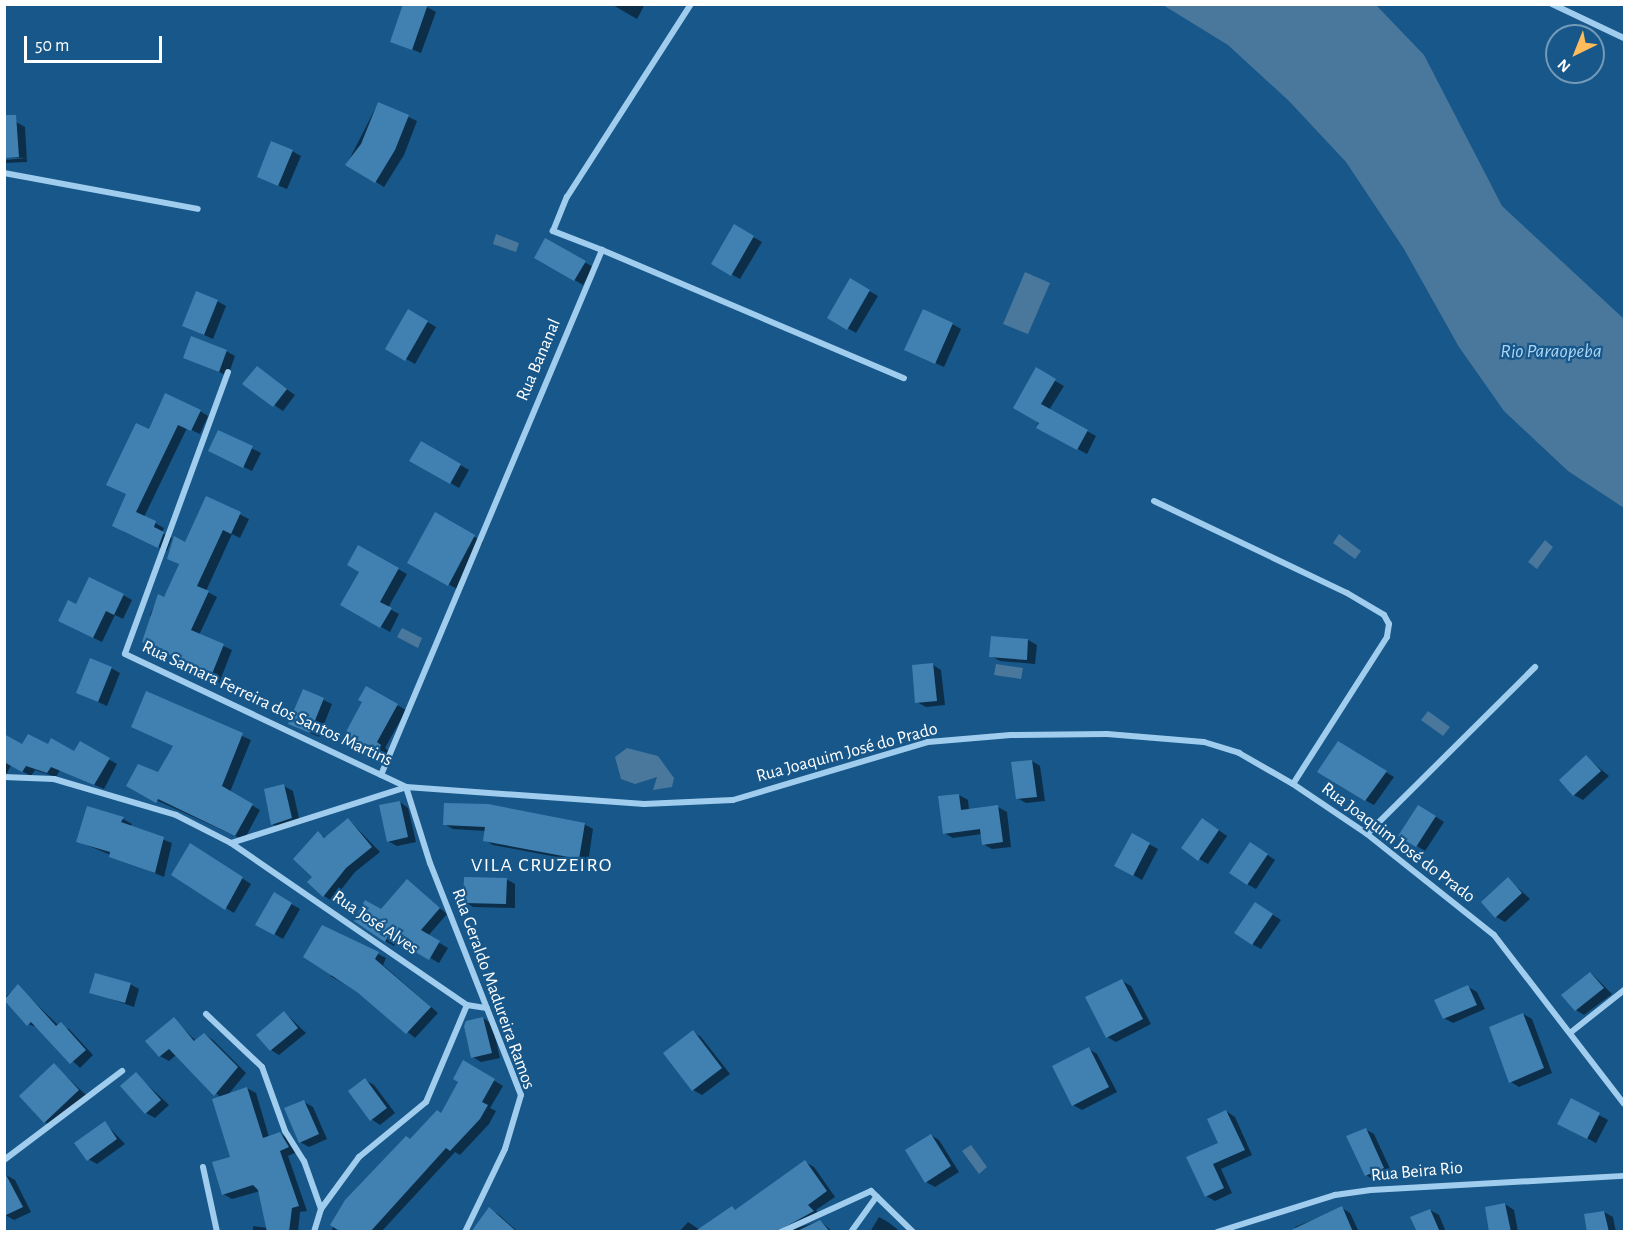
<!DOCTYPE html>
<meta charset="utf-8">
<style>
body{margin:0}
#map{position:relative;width:1629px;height:1236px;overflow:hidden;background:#185789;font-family:"Alegreya Sans",sans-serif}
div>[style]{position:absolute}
.water>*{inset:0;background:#4a789d}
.shadow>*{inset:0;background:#0007}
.building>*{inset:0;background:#4081b2}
.street>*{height:6px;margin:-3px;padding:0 3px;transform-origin:3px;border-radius:3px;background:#a0cdee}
span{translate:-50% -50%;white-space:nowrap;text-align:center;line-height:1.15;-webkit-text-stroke:4.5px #185789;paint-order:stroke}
.street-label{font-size:18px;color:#fff}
.water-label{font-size:20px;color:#acd6f5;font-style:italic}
.neighbourhood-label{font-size:20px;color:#fff;letter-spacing:1.5px}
.frame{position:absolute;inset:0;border:6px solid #fff;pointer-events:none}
.north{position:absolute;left:1545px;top:24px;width:60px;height:60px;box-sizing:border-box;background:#185789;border:2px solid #749ab8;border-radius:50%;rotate:223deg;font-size:16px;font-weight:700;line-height:24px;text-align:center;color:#fff}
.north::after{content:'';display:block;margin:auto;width:21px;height:27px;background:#ffbc5c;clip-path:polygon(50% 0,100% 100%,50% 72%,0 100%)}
.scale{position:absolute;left:24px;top:36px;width:138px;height:27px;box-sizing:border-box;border:3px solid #fff;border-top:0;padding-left:8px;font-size:18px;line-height:21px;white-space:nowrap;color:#fff;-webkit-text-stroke:4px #185789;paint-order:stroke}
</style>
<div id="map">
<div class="water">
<div style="clip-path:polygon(1163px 5px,1376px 5px,1424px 55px,1502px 206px,1624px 319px,1624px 508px,1568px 471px,1504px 411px,1459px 347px,1404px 249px,1346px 162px,1289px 101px,1228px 45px)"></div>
<div style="clip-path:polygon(496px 234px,519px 243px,516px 252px,493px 244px)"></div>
<div style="clip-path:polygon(1025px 272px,1050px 283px,1028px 334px,1003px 324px)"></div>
<div style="clip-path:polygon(1339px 534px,1361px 551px,1355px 559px,1333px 543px)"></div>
<div style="clip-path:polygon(1545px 540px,1553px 547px,1537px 569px,1528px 562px)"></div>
<div style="clip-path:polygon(402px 628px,422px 638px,418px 648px,397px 637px)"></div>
<div style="clip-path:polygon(996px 664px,1023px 668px,1021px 679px,994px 675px)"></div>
<div style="clip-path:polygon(1428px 711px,1450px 727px,1443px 736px,1421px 720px)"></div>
<div style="clip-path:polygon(627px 748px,658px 756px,674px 778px,672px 787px,653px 790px,657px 777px,635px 784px,621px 779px,615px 757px)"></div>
<div style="clip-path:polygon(971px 1145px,987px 1167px,979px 1174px,962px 1151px)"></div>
</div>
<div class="shadow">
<div style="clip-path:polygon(611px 4px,645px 4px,637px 19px)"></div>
<div style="clip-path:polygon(427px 7px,436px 12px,421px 53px,392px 41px)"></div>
<div style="clip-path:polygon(378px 103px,417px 121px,404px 155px,384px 187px,347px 164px)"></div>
<div style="clip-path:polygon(16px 122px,25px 127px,27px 162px,5px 163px,4px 160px,27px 158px,4px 157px)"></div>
<div style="clip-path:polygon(292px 151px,301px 156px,287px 189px,267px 181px)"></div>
<div style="clip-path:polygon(734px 226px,762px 242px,740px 279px,713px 264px)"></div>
<div style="clip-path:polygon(546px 240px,593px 267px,583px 285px,536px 257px)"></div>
<div style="clip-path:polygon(850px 280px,878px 296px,856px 333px,829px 317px)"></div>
<div style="clip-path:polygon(217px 301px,226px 306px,213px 339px,184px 326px)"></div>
<div style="clip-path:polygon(409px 311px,436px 327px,415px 364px,387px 348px)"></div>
<div style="clip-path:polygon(952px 324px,961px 329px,944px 367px,915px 354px)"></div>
<div style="clip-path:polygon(226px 351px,235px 356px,228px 376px,185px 357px)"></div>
<div style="clip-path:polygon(257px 368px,295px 395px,283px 411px,244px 384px)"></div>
<div style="clip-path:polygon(1036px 370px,1064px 386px,1049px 410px,1096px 436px,1087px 454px,1038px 428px)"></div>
<div style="clip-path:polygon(200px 411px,208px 416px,200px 434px,187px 428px,144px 517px,164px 528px,162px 533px,172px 538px,167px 551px,122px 531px,150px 431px)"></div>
<div style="clip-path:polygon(219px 432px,261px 453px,252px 471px,219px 455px)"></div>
<div style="clip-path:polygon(422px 443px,469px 470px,459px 488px,411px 460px)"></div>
<div style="clip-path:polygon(207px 498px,249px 519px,240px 538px,232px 534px,206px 591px,217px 597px,199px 635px,232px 650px,219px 683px,190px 670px,192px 664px,150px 615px,159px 596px,164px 599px)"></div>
<div style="clip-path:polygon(435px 514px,483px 542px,457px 589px,409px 562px)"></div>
<div style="clip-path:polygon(359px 547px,407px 574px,388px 608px,399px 614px,390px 632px,342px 605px,361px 571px)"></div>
<div style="clip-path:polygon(123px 595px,132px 600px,123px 619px,115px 615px,102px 642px,69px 626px,77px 606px)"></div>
<div style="clip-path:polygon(1028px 640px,1037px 645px,1035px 664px,1000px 661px,991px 656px)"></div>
<div style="clip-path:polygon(933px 665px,941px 670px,945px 705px,926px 707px,917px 702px)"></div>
<div style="clip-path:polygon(111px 668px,120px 673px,107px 706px,78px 693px)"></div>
<div style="clip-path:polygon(366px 688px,406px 710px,385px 748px,389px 751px,383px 763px,343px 740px,364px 703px)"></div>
<div style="clip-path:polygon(304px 691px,332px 704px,319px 737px,290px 724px)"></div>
<div style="clip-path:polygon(146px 693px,251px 740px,230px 792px,260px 810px,244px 840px,136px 791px,159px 774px,174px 746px)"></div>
<div style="clip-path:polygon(4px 736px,23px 746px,75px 753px,80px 743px,117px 764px,104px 789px,60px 770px,56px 777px,35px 770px,31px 776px,11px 765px,5px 777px)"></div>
<div style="clip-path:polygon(1338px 743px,1394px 777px,1374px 805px,1365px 800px)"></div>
<div style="clip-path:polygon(1586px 757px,1609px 776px,1583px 800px,1574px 795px)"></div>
<div style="clip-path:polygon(1032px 761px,1040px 766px,1045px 801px,1026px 803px,1017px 798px)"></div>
<div style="clip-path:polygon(284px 786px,293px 791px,300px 823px,281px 829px,272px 824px)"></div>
<div style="clip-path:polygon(959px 795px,968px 800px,969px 810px,998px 807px,1007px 812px,1011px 847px,992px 849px,983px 844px,982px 834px,953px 838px,944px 833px)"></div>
<div style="clip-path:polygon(400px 802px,408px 808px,416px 842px,397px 846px,388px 841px)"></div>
<div style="clip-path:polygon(88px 808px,123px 819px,132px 824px,130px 827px,172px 843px,164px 877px,77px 841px)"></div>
<div style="clip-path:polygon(1427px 811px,1444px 822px,1425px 851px,1417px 846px)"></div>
<div style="clip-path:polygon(348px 819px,380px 852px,355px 872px,332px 901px,324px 896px,318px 833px,326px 838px)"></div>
<div style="clip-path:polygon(444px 824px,584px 824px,593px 829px,588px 863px,493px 845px,485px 840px,486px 831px,453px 829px)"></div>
<div style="clip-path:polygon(1211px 825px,1227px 836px,1208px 864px,1199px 859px)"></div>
<div style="clip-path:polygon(1132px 835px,1158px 849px,1142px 880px,1116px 865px)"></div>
<div style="clip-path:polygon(190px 845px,251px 884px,234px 913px,226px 908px)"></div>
<div style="clip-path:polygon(1259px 849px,1275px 860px,1256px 889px,1247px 884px)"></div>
<div style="clip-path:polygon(506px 879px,515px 884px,515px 908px,473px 907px,465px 902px)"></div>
<div style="clip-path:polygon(1508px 879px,1530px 899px,1505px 922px,1496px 917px)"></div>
<div style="clip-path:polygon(407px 881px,447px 914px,428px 936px,448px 948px,439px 963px,398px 939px,394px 946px,385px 941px,381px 911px)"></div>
<div style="clip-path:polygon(274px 894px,300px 909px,283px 939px,257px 924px)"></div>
<div style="clip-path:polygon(1264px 909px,1281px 920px,1261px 949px,1252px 944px)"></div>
<div style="clip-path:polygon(378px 954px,386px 958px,383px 965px,438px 1013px,415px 1038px,358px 991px,330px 976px)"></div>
<div style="clip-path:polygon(1591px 973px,1612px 994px,1584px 1015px,1576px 1010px)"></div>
<div style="clip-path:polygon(1122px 981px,1131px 986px,1151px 1024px,1116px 1042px,1107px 1037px)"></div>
<div style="clip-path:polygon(130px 984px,139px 989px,134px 1007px,91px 992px)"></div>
<div style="clip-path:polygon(18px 986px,59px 1026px,69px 1029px,93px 1055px,80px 1068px,39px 1028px,28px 1024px,4px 998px)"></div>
<div style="clip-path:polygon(1468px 987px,1477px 992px,1485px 1009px,1453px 1023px,1444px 1018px)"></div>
<div style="clip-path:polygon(285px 1013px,306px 1033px,279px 1055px,271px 1050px)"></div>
<div style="clip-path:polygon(1523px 1014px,1532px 1019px,1552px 1073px,1519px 1087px,1511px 1082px)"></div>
<div style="clip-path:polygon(483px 1018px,492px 1024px,500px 1058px,481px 1062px,473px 1057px)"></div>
<div style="clip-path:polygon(174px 1019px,196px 1041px,204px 1034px,213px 1040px,246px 1073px,227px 1096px,247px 1088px,256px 1093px,269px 1137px,280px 1134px,289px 1139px,297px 1152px,288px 1156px,307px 1211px,300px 1212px,298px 1232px,253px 1232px,253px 1226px,268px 1228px,260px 1191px,232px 1199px,223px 1194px,232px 1158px,221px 1098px,176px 1055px,169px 1061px,160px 1056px)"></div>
<div style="clip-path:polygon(693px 1032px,701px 1037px,730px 1074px,702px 1095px,693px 1090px)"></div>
<div style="clip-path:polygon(1089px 1049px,1097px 1054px,1117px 1092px,1082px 1110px,1073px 1105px)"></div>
<div style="clip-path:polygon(464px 1062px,503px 1086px,490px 1108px,496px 1111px,489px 1124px,460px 1155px,455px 1152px,381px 1232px,331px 1232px,346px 1200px,442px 1115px,460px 1082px)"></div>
<div style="clip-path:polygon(54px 1065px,87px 1096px,53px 1127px,45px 1122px)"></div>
<div style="clip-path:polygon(136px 1074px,169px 1105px,155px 1118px,146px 1113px)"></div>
<div style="clip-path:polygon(365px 1080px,374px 1085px,395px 1113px,380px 1125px,371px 1119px)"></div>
<div style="clip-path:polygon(1571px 1100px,1608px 1120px,1596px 1143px,1559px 1123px)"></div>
<div style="clip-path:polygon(304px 1102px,313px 1107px,327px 1139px,309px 1147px,300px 1142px)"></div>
<div style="clip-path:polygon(1226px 1111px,1235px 1117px,1252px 1155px,1221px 1169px,1232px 1193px,1215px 1201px,1206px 1196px,1188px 1158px,1220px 1143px)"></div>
<div style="clip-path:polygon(105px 1123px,125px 1144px,97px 1164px,88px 1159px)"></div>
<div style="clip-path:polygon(1365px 1129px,1374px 1134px,1392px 1173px,1375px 1181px,1366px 1175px)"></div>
<div style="clip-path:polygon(931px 1135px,939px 1140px,959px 1172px,935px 1187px,926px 1182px)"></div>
<div style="clip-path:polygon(805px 1162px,814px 1167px,835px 1197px,816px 1210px,821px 1217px,797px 1228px,820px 1221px,833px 1232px,679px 1232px,688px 1222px,700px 1230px,732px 1208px,737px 1211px)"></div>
<div style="clip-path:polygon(6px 1175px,15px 1180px,31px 1212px,14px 1220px,5px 1215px)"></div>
<div style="clip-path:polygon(1505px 1204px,1514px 1210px,1518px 1232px,1491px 1232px)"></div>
<div style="clip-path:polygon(1342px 1208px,1350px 1213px,1359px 1232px,1297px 1232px,1295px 1227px)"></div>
<div style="clip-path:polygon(489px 1209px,498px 1214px,518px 1232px,480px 1232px)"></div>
<div style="clip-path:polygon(1430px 1210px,1439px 1215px,1446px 1232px,1419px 1232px)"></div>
<div style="clip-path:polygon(1604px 1212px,1613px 1217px,1616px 1232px,1589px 1232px)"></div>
<div style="clip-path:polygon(879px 1217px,888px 1222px,901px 1232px,870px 1232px)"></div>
</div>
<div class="building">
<div style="clip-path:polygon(403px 4px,428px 4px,412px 50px,390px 42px)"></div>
<div style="clip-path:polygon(378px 102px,409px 115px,395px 150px,375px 183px,345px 165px,361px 144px)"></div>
<div style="clip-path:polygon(4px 115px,16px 115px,19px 157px,4px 158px)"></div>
<div style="clip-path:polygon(271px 141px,293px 150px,278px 186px,257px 177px)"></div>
<div style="clip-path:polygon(734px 224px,754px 236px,731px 276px,711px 264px)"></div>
<div style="clip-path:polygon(545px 238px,586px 261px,574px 281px,534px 258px)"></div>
<div style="clip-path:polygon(850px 278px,870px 290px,847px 330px,827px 318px)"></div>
<div style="clip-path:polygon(196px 291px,218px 300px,204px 335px,182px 326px)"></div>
<div style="clip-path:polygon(408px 309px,428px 321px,405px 361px,385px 349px)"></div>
<div style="clip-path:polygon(923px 309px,953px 323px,935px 364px,904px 350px)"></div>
<div style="clip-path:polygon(191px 336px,227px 350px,219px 372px,183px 358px)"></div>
<div style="clip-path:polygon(257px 366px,287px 389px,273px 407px,242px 384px)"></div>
<div style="clip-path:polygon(1036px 367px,1056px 379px,1041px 404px,1088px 430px,1077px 450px,1036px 428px,1039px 423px,1013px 408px)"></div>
<div style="clip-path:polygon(165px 393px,201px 410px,191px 431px,178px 425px,136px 512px,156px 521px,154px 527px,164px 532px,158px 548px,112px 526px,126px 494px,106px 485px,136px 423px,149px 429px)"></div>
<div style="clip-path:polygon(218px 430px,253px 446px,243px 468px,208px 451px)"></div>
<div style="clip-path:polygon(421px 441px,461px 464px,450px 484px,409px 461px)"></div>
<div style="clip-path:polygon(206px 496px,241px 512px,231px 534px,223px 530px,197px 586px,209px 591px,191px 630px,224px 644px,210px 679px,188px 670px,190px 664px,142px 642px,158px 594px,164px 597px,179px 564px,167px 559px,174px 536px,185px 542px)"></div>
<div style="clip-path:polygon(435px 512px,475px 535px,448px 586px,407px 563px)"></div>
<div style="clip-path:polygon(358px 545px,399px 568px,380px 602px,392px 608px,380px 628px,340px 605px,359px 572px,347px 565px)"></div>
<div style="clip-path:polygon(89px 577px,124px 594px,114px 615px,106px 611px,93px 638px,58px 621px,68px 600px,76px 604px)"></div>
<div style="clip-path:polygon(991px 636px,1028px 639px,1027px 660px,989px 657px)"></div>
<div style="clip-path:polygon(90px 658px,112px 667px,98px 702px,76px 693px)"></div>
<div style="clip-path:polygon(933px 663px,937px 701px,915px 703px,912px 665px)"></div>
<div style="clip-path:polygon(366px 686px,398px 704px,377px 742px,381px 745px,374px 759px,341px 741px,362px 702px,358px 700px)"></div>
<div style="clip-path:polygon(303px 689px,324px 698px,310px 733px,288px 724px)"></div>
<div style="clip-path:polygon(146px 691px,243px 733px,222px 786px,253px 804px,235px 836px,158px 799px,156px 803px,126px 786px,138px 764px,158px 772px,173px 746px,131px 727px)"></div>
<div style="clip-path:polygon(4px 734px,22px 744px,28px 734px,48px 744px,51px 738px,74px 751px,80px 741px,110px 758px,94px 785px,51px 767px,47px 773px,26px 766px,22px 772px,4px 762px)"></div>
<div style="clip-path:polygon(1338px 741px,1387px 771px,1365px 801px,1317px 772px)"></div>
<div style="clip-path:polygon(1586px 755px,1601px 771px,1573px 796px,1559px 780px)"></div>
<div style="clip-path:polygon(1032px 760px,1037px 797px,1016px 799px,1011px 762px)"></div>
<div style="clip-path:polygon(284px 784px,292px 818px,271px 825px,264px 789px)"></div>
<div style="clip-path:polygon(959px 794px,961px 810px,998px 805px,1003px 842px,982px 845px,980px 829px,943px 834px,938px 796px)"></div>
<div style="clip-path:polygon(400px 801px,408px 837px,387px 842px,379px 805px)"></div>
<div style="clip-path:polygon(444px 803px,488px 804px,585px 823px,579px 859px,483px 841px,485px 827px,443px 825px)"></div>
<div style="clip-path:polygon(1418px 805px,1436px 816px,1416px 847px,1398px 836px)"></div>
<div style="clip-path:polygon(87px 806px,124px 817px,121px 822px,164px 837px,155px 873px,109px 857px,110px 852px,76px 842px)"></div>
<div style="clip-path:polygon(348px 818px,372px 847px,346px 868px,323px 897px,307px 882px,312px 877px,293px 859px,318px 831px,324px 838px)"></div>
<div style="clip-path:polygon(1202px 818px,1219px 830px,1198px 861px,1181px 848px)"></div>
<div style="clip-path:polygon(1132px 833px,1150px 843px,1133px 876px,1114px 866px)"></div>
<div style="clip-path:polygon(1250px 842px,1268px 854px,1247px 885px,1229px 873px)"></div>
<div style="clip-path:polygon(190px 843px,243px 877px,225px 910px,171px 875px)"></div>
<div style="clip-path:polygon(464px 877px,507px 878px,506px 904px,463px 903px)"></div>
<div style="clip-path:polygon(1508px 877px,1522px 893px,1495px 918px,1481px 902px)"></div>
<div style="clip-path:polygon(407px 879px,440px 908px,421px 930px,440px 941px,429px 960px,388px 936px,385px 942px,354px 921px,365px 900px,381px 909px)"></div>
<div style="clip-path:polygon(274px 892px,292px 903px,274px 935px,255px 925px)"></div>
<div style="clip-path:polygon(1255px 902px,1273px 914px,1252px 945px,1234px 933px)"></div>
<div style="clip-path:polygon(322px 925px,379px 952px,375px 959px,431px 1007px,406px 1034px,357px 992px,303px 957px)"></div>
<div style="clip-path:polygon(1590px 972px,1604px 988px,1575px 1011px,1561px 995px)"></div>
<div style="clip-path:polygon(95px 973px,131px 983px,125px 1003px,89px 993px)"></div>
<div style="clip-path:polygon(1122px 979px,1143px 1019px,1106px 1038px,1085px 997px)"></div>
<div style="clip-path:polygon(18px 984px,56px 1026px,61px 1022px,86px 1050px,70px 1064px,31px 1022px,27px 1026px,4px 1000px)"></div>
<div style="clip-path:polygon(1468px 985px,1477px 1005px,1443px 1019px,1434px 1000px)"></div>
<div style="clip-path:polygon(284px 1011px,298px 1028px,270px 1051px,256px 1035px)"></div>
<div style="clip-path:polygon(1523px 1013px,1544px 1068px,1509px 1083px,1489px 1027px)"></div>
<div style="clip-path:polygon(174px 1017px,194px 1041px,204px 1033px,238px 1067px,214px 1096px,169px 1049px,159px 1057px,145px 1041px)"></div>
<div style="clip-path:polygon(483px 1017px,492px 1053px,471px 1058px,464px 1026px,466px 1021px)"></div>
<div style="clip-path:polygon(693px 1030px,722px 1068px,692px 1091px,663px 1053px)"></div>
<div style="clip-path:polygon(1089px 1047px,1109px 1087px,1072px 1106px,1052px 1066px)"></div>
<div style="clip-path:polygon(463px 1060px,495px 1079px,482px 1102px,488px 1105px,480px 1119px,450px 1151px,446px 1148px,370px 1232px,341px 1232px,330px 1225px,345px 1200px,406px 1136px,410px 1139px,437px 1110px,441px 1113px,458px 1082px,453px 1079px)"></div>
<div style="clip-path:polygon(54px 1063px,79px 1090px,44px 1123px,19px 1096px)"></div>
<div style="clip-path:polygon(136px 1072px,161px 1100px,145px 1114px,120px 1086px)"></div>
<div style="clip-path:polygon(365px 1078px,387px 1108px,370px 1121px,348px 1091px)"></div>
<div style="clip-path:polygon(247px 1087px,263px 1138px,280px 1132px,289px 1147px,280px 1151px,299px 1206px,292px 1208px,289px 1232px,267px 1232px,258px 1190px,253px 1185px,222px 1195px,212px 1162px,230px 1157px,212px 1099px)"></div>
<div style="clip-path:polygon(1571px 1098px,1600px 1113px,1587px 1139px,1557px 1124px)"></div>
<div style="clip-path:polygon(304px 1100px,319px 1134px,299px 1143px,284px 1108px)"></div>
<div style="clip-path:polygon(1226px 1110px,1245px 1150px,1213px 1164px,1224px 1188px,1205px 1197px,1186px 1157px,1218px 1143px,1207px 1119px)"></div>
<div style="clip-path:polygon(105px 1121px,117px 1139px,87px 1161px,74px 1143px)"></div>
<div style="clip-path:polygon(1366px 1128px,1384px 1168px,1365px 1176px,1346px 1136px)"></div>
<div style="clip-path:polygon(931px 1134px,951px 1166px,925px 1183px,905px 1150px)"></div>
<div style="clip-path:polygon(805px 1160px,827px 1191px,808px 1205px,814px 1211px,776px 1232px,694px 1232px,732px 1206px,735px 1210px)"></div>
<div style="clip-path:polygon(4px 1171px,23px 1207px,4px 1216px)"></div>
<div style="clip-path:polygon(1505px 1203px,1511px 1232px,1489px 1232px,1485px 1207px)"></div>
<div style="clip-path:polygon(1342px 1206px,1353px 1232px,1287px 1232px)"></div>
<div style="clip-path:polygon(489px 1207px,517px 1232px,471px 1232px)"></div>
<div style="clip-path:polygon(1430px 1209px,1440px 1232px,1417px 1232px,1410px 1217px)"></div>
<div style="clip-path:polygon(1604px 1211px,1609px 1232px,1587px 1232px,1584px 1214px)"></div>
<div style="clip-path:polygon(820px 1220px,830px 1232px,795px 1232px)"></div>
</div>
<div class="street">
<div style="left:1552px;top:4px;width:80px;rotate:25.3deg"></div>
<div style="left:4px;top:173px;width:197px;rotate:10.5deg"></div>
<div style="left:602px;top:250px;width:328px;rotate:23deg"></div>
<div style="left:228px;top:372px;width:300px;rotate:110.1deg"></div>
<div style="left:125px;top:654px;width:311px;rotate:25.3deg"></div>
<div style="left:1154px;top:501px;width:214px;rotate:25.5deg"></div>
<div style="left:1347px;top:593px;width:43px;rotate:30.7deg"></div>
<div style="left:1384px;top:615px;width:10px;rotate:61deg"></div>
<div style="left:1389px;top:624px;width:13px;rotate:99deg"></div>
<div style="left:1387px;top:637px;width:174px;rotate:122.6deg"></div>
<div style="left:381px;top:775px;width:570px;rotate:-67.17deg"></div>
<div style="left:602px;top:250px;width:53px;rotate:-158.8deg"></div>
<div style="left:553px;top:231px;width:37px;rotate:-68deg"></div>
<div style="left:567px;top:197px;width:229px;rotate:-57.3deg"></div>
<div style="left:4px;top:777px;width:50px;rotate:2.3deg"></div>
<div style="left:54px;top:779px;width:127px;rotate:16.4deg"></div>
<div style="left:176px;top:815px;width:62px;rotate:27deg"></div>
<div style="left:231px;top:843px;width:286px;rotate:34.5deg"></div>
<div style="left:467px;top:1005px;width:105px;rotate:112.9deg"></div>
<div style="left:426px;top:1102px;width:87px;rotate:140.6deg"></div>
<div style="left:359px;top:1157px;width:64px;rotate:126.2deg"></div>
<div style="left:321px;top:1209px;width:24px;rotate:107deg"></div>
<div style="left:406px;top:787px;width:80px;rotate:72.5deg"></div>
<div style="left:430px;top:863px;width:249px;rotate:68.6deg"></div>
<div style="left:521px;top:1095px;width:56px;rotate:106.5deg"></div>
<div style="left:505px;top:1149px;width:92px;rotate:115.7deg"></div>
<div style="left:1367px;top:834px;width:237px;rotate:-44.8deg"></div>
<div style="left:231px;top:843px;width:184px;rotate:-17.7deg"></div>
<div style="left:406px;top:787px;width:239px;rotate:4.1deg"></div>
<div style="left:644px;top:804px;width:89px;rotate:-2.6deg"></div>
<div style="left:733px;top:800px;width:203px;rotate:-16.6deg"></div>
<div style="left:928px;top:742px;width:83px;rotate:-4.8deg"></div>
<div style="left:1011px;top:735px;width:96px;rotate:-0.6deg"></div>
<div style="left:1107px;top:734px;width:97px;rotate:4.7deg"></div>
<div style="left:1204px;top:742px;width:37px;rotate:17deg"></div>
<div style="left:1239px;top:753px;width:62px;rotate:29.9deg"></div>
<div style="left:1293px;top:784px;width:89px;rotate:34deg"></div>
<div style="left:1367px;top:834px;width:162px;rotate:38.5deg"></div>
<div style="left:1494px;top:935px;width:213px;rotate:52.4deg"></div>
<div style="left:467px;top:1005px;width:20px;rotate:9deg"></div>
<div style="left:206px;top:1014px;width:77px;rotate:43.4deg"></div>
<div style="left:262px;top:1067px;width:68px;rotate:70.2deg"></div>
<div style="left:285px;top:1131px;width:36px;rotate:58deg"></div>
<div style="left:304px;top:1161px;width:51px;rotate:70.5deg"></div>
<div style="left:1570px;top:1033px;width:69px;rotate:-38.5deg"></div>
<div style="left:4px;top:1160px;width:148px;rotate:-37deg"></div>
<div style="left:203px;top:1167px;width:66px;rotate:77.8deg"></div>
<div style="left:781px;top:1232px;width:99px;rotate:-24.5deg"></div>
<div style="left:871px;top:1191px;width:59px;rotate:44.3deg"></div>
<div style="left:851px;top:1232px;width:44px;rotate:-54.2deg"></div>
<div style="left:1217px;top:1232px;width:124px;rotate:-17.4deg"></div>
<div style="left:1335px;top:1195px;width:36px;rotate:-8deg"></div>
<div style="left:1371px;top:1190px;width:253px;rotate:-3.2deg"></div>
</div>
<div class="street-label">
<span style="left:539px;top:360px;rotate:-67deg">Rua Bananal</span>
<span style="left:267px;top:704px;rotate:25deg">Rua Samara Ferreira dos Santos Martins</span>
<span style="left:847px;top:753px;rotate:-15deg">Rua Joaquim José do Prado</span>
<span style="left:1398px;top:843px;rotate:37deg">Rua Joaquim José do Prado</span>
<span style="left:375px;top:923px;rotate:34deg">Rua José Alves</span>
<span style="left:493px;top:989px;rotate:70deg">Rua Geraldo Madureira Ramos</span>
<span style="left:1417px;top:1172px;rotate:-5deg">Rua Beira Rio</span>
</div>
<div class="water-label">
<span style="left:1551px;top:351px">Rio Paraopeba</span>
</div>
<div class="neighbourhood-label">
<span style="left:542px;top:865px">VILA CRUZEIRO</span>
</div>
<div class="frame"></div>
<div class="north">N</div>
<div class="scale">50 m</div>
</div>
